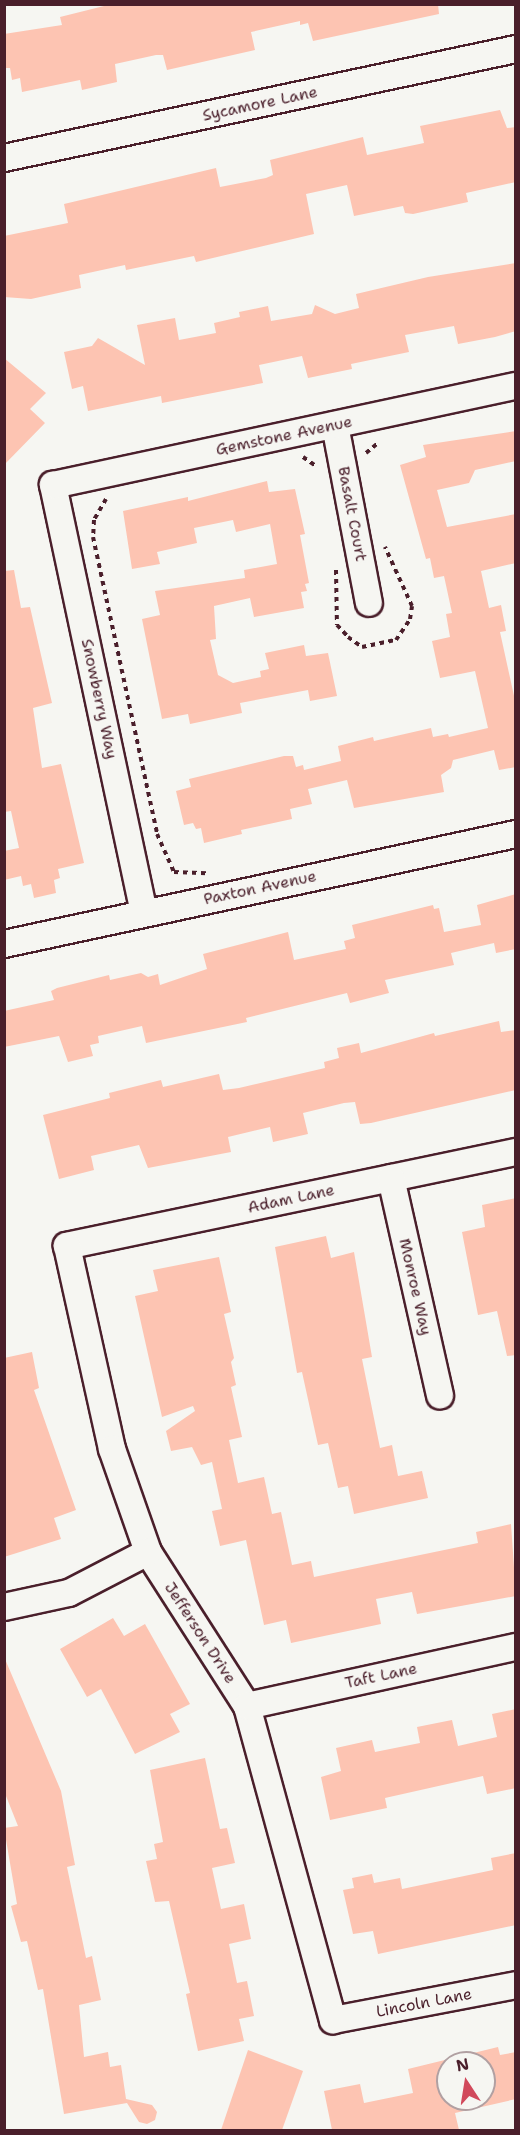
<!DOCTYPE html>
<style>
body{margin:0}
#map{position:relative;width:520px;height:2135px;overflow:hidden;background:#f6f6f2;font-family:"Shantell Sans",sans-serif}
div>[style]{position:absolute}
.building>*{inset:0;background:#fdc4b2}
.path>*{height:4px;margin-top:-2px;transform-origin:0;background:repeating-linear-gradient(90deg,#4a1f2b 0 4.5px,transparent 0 9px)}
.roads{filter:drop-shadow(2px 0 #4a1f2b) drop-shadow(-2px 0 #4a1f2b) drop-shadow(0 2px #4a1f2b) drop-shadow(0 -2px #4a1f2b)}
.minor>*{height:26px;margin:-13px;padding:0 13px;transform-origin:13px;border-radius:13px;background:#f6f6f2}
span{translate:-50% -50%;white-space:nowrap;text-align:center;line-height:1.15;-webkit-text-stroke:4.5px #f6f6f2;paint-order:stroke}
.street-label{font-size:16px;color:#4a1f2b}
.frame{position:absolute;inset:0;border:6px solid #4a1f2b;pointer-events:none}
.north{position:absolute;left:436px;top:2051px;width:60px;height:60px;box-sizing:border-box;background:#f6f6f2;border:2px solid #b1a0a2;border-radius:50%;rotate:348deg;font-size:16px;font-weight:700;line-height:24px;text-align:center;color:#4a1f2b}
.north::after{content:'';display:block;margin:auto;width:21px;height:27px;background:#d1495b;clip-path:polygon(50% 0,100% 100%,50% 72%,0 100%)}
</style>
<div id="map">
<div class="building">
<div style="clip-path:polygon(112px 4px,438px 4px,439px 14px,313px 41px,308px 23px,300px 25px,300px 21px,251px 32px,255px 50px,167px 70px,163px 55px,156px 55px,115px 64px,117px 82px,82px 90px,80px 80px,22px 92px,20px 78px,12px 80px,10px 68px,4px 68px,4px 34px,62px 25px,60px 17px)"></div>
<div style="clip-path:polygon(500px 110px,507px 128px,516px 127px,516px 182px,466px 193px,468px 202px,413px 214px,405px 213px,403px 206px,354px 216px,347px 185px,306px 194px,314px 234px,196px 262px,194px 256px,126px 270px,125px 265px,79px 275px,81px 288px,31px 299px,4px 297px,4px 236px,68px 223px,64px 204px,216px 168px,220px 187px,266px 178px,273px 175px,270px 160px,363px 137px,367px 155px,424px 143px,420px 126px)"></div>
<div style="clip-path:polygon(516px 263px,516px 331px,495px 337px,458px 344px,454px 326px,405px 335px,409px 352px,351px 364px,352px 369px,308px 378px,302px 356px,259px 365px,263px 383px,162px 403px,161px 396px,88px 411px,83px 386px,72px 389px,64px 352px,92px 346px,98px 338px,145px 365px,137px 325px,175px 318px,179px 340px,216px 333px,214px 323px,240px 317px,239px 312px,268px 306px,271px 321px,312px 314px,315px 305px,335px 314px,359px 308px,356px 294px,428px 277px)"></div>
<div style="clip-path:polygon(4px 358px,46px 393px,30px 409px,45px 423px,4px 465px)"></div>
<div style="clip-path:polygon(516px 431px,516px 461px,475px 470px,469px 483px,437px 490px,447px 527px,516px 514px,516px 563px,481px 571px,489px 608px,501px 605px,506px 631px,500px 632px,516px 705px,516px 767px,499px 770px,494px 750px,453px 760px,451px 768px,441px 775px,444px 792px,354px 808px,347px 780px,308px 789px,312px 804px,290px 809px,292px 819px,241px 830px,242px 834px,204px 843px,201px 828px,196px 829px,193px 823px,184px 825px,176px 791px,191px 787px,189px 779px,284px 756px,293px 756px,296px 767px,303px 765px,304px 770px,341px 761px,338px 746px,373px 737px,374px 741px,431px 728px,433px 737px,448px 734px,449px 737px,488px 728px,475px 671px,440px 678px,432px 641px,450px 637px,446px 614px,452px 613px,444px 576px,434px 578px,430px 558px,426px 559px,400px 465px,426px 457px,423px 445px)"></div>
<div style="clip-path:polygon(267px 481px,269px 492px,295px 489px,305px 534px,300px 535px,309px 583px,305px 584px,307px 591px,301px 592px,304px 608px,254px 617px,250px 598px,214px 606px,216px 639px,210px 640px,218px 675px,233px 683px,261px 677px,260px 671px,269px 669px,265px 653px,304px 645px,306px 656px,328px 653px,337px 696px,310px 701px,308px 690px,240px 703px,242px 713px,190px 724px,188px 714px,162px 719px,142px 619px,160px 615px,155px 591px,245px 578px,244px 570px,277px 564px,270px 524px,236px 532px,233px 520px,194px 528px,197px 543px,157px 552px,160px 564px,132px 569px,123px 511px,188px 497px,188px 501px)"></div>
<div style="clip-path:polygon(14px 570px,21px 608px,30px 607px,52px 703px,33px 708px,42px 768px,61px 764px,84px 863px,58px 869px,60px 878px,54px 880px,56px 893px,34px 898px,31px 884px,23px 886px,21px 876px,4px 880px,4px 851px,19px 848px,11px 811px,4px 812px,4px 571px)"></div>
<div style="clip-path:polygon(516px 894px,516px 949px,496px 953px,494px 943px,451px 953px,454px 965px,385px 980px,389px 993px,350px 1003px,347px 993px,246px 1018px,247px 1022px,146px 1043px,142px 1026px,98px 1036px,99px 1043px,90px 1045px,93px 1056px,68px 1062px,59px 1036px,4px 1047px,4px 1011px,54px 1000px,51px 991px,57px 988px,109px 975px,110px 980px,141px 973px,148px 977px,158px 974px,160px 985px,207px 969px,203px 954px,288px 932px,294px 960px,346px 949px,344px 941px,355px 938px,352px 925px,433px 905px,434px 909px,439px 908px,444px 932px,481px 925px,477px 905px)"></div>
<div style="clip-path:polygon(499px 1021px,501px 1032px,516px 1030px,516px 1090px,371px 1123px,360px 1124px,355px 1102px,344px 1103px,303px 1113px,308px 1134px,273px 1142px,270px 1127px,228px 1137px,231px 1152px,148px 1168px,139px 1145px,91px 1156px,94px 1170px,59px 1179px,43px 1115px,110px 1098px,109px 1093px,161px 1080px,163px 1087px,219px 1074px,223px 1090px,239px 1088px,325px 1068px,324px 1062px,339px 1058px,337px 1048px,359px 1043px,361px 1053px,434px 1033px,435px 1036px)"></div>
<div style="clip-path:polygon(516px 1198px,516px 1355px,507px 1356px,497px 1311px,478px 1315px,462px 1232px,485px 1227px,482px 1205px)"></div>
<div style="clip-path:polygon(326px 1236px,331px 1258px,354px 1252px,372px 1357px,362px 1359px,380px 1448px,392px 1445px,398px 1476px,422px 1471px,428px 1498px,354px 1514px,348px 1486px,338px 1488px,328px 1443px,318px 1445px,302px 1372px,297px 1373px,275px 1247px)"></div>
<div style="clip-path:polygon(219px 1257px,231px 1312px,224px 1314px,234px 1358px,231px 1362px,236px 1385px,231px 1387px,242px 1437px,229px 1440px,238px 1483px,264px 1477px,272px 1514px,281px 1512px,292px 1565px,311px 1561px,314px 1577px,478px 1543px,476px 1532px,511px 1524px,516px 1596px,417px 1614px,412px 1592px,376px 1599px,381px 1624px,291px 1643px,286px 1620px,264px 1625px,246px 1540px,220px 1546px,212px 1511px,222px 1509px,212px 1462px,201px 1465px,192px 1447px,171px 1451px,166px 1431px,195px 1411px,193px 1406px,162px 1417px,135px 1296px,158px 1291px,153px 1270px)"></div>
<div style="clip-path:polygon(32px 1352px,39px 1388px,34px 1390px,76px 1510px,54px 1518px,61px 1539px,4px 1557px,4px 1358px)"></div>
<div style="clip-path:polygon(113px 1618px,124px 1636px,145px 1624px,190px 1704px,170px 1714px,180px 1732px,135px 1754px,101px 1689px,87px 1697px,60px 1649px)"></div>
<div style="clip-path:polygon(5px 1659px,61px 1791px,75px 1865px,67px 1867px,86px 1958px,92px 1956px,101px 2000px,79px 2005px,84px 2057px,108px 2052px,110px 2067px,121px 2065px,126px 2099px,152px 2105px,157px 2112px,155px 2120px,147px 2124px,139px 2122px,127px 2103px,64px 2114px,43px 1989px,38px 1990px,27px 1941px,21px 1942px,11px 1906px,17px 1904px,4px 1828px,18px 1826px,4px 1791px)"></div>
<div style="clip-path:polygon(516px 1709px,516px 1788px,487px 1794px,483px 1776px,385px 1798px,387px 1808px,330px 1820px,321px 1777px,341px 1771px,336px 1748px,372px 1740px,375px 1752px,420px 1743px,417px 1727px,452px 1720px,458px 1746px,497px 1737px,492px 1714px)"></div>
<div style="clip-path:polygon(205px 1758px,220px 1829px,227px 1828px,235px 1863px,212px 1868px,221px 1909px,244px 1904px,251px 1939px,229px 1944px,237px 1983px,247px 1981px,254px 2016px,239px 2019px,244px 2041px,198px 2051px,186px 1994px,190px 1993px,169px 1901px,155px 1902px,146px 1861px,157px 1859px,154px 1844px,163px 1842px,150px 1770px)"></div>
<div style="clip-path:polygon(516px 1853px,516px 1925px,378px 1954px,373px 1931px,353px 1934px,343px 1890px,354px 1888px,352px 1878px,372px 1874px,374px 1883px,400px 1878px,402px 1889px,493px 1870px,491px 1858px)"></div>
<div style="clip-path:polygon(evenodd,498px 2047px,500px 2055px,516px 2052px,516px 2099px,455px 2113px,459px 2130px,332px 2130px,324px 2091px,360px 2084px,364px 2103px,413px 2093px,408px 2069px,498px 2047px,448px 2063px,484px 2063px,484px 2099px,448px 2099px,448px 2063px)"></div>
<div style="clip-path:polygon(248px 2050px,303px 2071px,282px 2130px,221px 2130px)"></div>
</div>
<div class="path">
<div style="left:366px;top:453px;width:16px;rotate:-40deg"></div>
<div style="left:303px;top:457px;width:16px;rotate:35deg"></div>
<div style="left:106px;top:499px;width:24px;rotate:120deg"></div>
<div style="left:94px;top:520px;width:17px;rotate:93deg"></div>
<div style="left:93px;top:537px;width:304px;rotate:77.8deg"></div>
<div style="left:157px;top:834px;width:42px;rotate:65.9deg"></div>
<div style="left:174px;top:872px;width:33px;rotate:2deg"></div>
<div style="left:336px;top:570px;width:55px;rotate:89deg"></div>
<div style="left:337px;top:625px;width:16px;rotate:47deg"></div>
<div style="left:348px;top:637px;width:17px;rotate:36deg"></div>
<div style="left:362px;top:647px;width:35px;rotate:-12deg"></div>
<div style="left:396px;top:640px;width:25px;rotate:-56deg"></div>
<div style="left:410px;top:619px;width:13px;rotate:-81deg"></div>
<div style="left:412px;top:606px;width:65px;rotate:-114.6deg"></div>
</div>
<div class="roads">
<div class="minor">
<div style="left:4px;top:158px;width:523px;rotate:-12.02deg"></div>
<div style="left:335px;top:425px;width:181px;rotate:79.2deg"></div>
<div style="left:144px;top:913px;width:438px;rotate:-102deg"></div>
<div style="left:53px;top:485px;width:473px;rotate:-12.1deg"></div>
<div style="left:4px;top:944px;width:524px;rotate:-12.13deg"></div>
<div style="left:516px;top:1152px;width:459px;rotate:168.2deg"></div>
<div style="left:67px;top:1246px;width:208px;rotate:77.5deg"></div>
<div style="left:112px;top:1449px;width:109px;rotate:70.7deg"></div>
<div style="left:148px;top:1552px;width:183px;rotate:57.3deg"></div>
<div style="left:247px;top:1706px;width:326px;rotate:74.7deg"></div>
<div style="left:333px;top:2020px;width:186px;rotate:-10.8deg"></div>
<div style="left:391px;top:1178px;width:223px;rotate:77.3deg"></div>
<div style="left:4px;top:1607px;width:66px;rotate:-12.2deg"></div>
<div style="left:69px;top:1593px;width:89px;rotate:-27.4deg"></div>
<div style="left:247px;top:1706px;width:275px;rotate:-12.4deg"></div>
</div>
</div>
<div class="street-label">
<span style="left:260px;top:104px;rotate:-12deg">Sycamore Lane</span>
<span style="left:284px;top:436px;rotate:-12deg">Gemstone Avenue</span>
<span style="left:352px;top:514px;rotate:79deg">Basalt Court</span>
<span style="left:99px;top:699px;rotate:78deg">Snowberry Way</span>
<span style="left:260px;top:888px;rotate:-12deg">Paxton Avenue</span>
<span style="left:291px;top:1199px;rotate:-12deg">Adam Lane</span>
<span style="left:415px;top:1287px;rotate:77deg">Monroe Way</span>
<span style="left:200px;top:1633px;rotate:57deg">Jefferson Drive</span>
<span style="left:381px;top:1676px;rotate:-12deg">Taft Lane</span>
<span style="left:424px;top:2003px;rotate:-11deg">Lincoln Lane</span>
</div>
<div class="frame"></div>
<div class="north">N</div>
</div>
